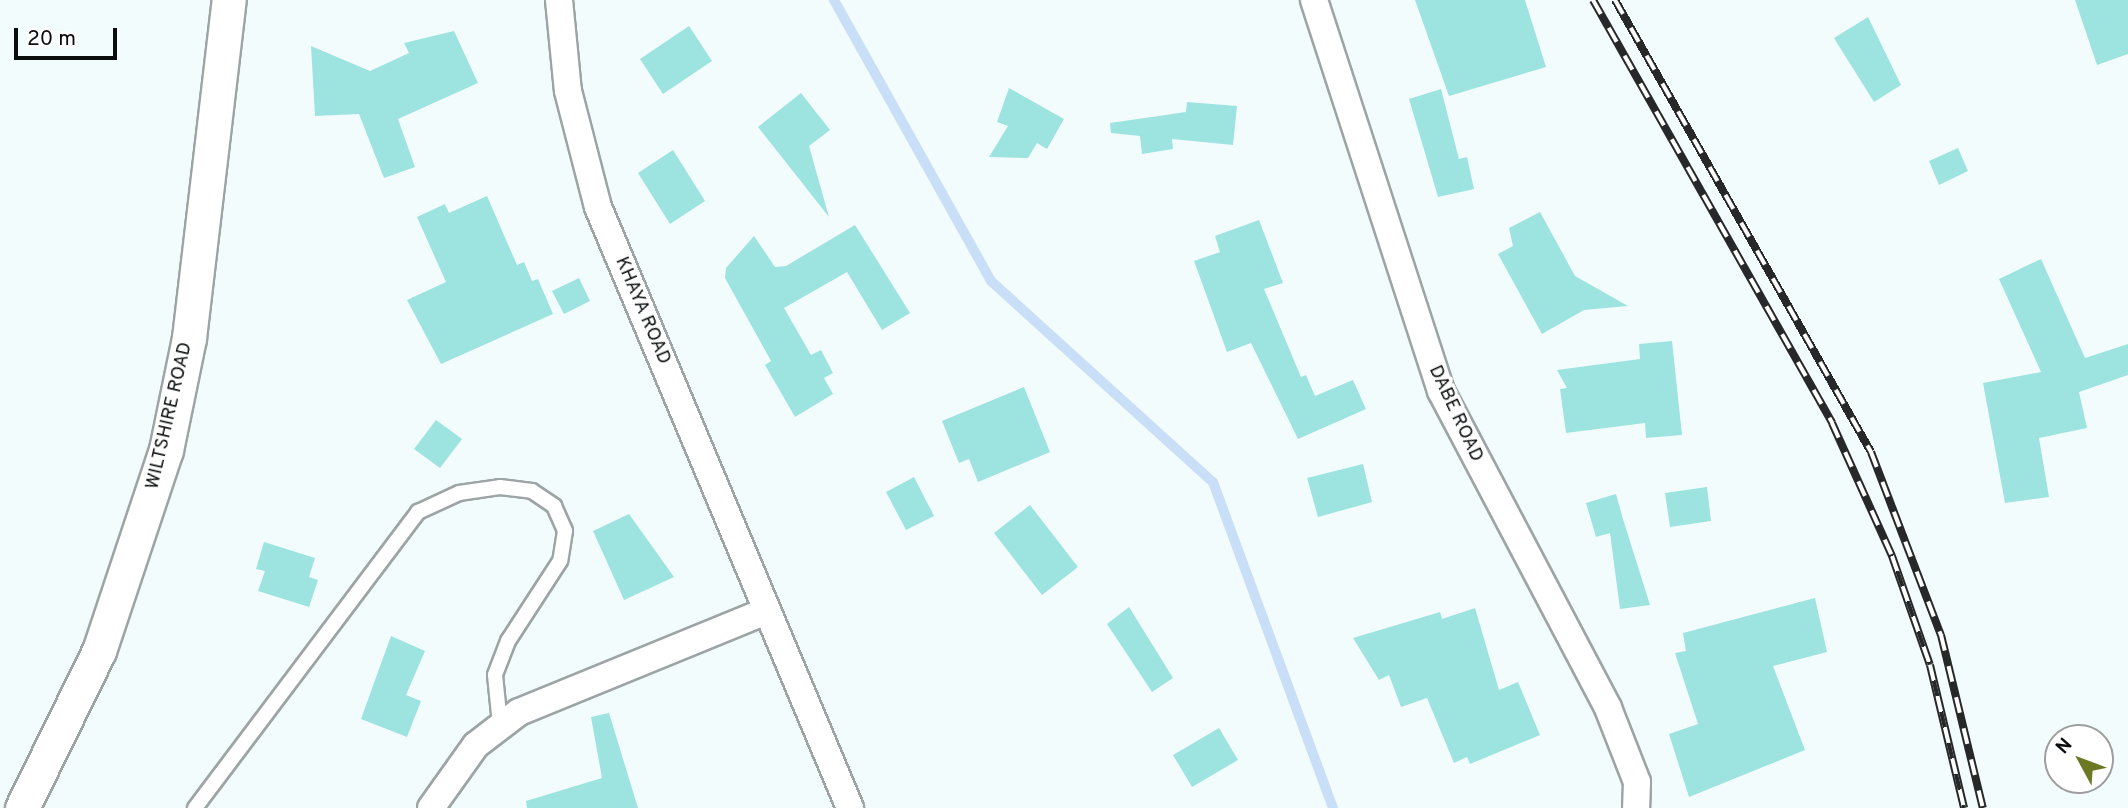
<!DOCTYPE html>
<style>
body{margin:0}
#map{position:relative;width:2128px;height:808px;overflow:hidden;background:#f3fcfd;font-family:Overpass,sans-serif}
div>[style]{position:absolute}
.stream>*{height:10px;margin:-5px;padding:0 5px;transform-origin:5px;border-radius:5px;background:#c9dff8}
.building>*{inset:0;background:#9de3e0}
.roads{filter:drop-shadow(2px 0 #9ca4a5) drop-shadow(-2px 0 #9ca4a5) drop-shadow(0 2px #9ca4a5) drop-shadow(0 -2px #9ca4a5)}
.service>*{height:14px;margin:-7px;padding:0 7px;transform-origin:7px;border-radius:7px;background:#fff}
.minor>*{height:26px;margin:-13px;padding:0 13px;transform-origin:13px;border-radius:13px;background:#fff}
.tertiary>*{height:33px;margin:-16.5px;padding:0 16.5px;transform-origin:16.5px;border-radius:16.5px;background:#fff}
.rail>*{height:8px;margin-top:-4px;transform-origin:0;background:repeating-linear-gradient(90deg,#fff 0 16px,#262829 0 32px);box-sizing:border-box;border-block:2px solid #262829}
span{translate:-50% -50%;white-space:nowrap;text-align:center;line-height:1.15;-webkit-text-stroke:6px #fff;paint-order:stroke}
.street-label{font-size:19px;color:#0b0d0e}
.north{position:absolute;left:2044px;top:724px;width:70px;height:70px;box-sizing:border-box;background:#fff;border:2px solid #9d9e9f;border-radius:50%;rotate:311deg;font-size:19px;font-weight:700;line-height:28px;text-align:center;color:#0b0d0e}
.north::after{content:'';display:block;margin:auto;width:24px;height:32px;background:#6d7823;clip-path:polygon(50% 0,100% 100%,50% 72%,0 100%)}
.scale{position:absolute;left:14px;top:28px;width:103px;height:32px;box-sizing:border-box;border:4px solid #0b0d0e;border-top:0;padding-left:9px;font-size:21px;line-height:24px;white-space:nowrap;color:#0b0d0e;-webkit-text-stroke:5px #fff;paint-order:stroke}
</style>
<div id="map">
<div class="stream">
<div style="left:834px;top:0;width:322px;rotate:60.8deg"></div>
<div style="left:991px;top:281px;width:299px;rotate:42.2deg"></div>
<div style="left:1213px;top:482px;width:347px;rotate:69.8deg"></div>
</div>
<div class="building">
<div style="clip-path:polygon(1415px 0,1525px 0,1546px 67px,1449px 96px)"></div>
<div style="clip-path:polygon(2075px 0,2128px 0,2128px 54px,2097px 65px)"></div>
<div style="clip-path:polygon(1868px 17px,1901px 85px,1874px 102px,1834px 38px)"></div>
<div style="clip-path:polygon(689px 26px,712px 61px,663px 94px,640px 59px)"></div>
<div style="clip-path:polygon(454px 31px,478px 83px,398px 119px,415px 167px,384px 178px,359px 114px,315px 116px,311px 46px,370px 71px,409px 53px,404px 43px)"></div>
<div style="clip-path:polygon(1009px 88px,1064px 119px,1047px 149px,1037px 143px,1028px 158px,989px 157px,1008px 126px,997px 122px)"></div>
<div style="clip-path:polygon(1441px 89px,1459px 159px,1467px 157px,1474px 189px,1438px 197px,1409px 99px)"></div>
<div style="clip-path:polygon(801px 93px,830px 130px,809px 146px,829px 217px,758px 127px)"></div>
<div style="clip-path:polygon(1187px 102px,1237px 106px,1233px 145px,1172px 139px,1173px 149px,1142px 154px,1140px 136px,1111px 133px,1110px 123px,1186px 112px)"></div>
<div style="clip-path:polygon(1958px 148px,1968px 171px,1939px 185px,1929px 161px)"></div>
<div style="clip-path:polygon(673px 150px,705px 201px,670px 224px,638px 173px)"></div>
<div style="clip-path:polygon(487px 196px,517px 265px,524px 262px,532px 281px,538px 279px,553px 314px,441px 364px,407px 300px,446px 282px,417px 217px,445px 204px,449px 213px)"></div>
<div style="clip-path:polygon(1540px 212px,1575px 276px,1628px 306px,1584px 310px,1542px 334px,1498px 254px,1513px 246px,1509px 228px)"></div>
<div style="clip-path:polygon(1259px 220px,1283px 283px,1264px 289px,1301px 377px,1306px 375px,1315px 396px,1353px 380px,1366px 409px,1298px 439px,1251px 343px,1227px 352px,1194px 261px,1220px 252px,1215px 236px)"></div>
<div style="clip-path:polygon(855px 225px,910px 313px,882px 330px,847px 272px,784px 308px,811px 355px,821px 350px,833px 373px,824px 378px,833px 394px,795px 417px,765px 365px,771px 361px,725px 278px,726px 268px,754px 236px,775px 267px,786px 266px)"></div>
<div style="clip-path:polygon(2041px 259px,2085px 358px,2128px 344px,2128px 375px,2079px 392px,2087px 428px,2039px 438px,2049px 497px,2005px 503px,1983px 383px,2041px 372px,1999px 279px)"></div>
<div style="clip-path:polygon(579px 278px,590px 301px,564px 314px,552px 291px)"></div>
<div style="clip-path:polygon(1672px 341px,1682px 435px,1646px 438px,1645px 423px,1566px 433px,1560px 389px,1567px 388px,1557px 370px,1640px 359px,1639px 344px)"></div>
<div style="clip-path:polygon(1024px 387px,1050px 452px,978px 482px,969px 459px,959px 463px,942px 421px)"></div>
<div style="clip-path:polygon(436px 420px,462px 439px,440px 468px,414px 449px)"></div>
<div style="clip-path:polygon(1363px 464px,1372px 502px,1318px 517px,1307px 478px)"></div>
<div style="clip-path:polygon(914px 477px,934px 516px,906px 530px,886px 492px)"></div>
<div style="clip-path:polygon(1707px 487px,1711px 521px,1670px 527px,1665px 493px)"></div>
<div style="clip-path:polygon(1616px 494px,1623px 519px,1650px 605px,1620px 609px,1610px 533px,1596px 537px,1586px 503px)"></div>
<div style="clip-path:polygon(1030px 505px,1078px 567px,1042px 595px,994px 533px)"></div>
<div style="clip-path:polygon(629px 514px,674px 577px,624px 600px,593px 531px)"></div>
<div style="clip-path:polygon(264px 542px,315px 558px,309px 577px,318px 580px,309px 607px,258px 591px,265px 571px,256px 569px)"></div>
<div style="clip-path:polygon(1815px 598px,1827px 652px,1773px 666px,1805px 750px,1689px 797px,1669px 734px,1698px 724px,1675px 653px,1686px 651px,1683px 633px)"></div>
<div style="clip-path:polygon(1129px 607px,1173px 678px,1152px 692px,1107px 624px)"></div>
<div style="clip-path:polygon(1475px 608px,1499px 690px,1518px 682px,1540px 735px,1470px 764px,1467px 757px,1454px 763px,1427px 698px,1401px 707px,1389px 675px,1379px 680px,1353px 638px,1440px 612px,1442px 619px)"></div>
<div style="clip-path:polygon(391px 636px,425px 651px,406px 695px,421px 701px,407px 737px,361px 719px)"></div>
<div style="clip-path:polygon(609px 713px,638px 808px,527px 808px,526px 801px,602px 778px,591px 717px)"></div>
<div style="clip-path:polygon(1219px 728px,1238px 760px,1192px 787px,1173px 755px)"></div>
</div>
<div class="roads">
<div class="service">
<div style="left:195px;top:808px;width:371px;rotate:-53deg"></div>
<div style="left:418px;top:512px;width:45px;rotate:-24.9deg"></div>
<div style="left:459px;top:493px;width:41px;rotate:-8.3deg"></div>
<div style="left:500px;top:487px;width:32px;rotate:7deg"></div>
<div style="left:532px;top:491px;width:27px;rotate:34deg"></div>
<div style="left:554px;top:506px;width:27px;rotate:66deg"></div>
<div style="left:565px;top:531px;width:30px;rotate:99deg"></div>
<div style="left:560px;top:561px;width:95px;rotate:123deg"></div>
<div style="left:508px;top:641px;width:36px;rotate:111deg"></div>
<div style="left:495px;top:675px;width:49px;rotate:84.2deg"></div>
</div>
<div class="minor">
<div style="left:559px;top:0;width:91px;rotate:84.4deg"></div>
<div style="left:568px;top:91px;width:120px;rotate:75.5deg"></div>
<div style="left:598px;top:207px;width:652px;rotate:67.25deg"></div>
<div style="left:1314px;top:0;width:411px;rotate:72deg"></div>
<div style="left:1441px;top:391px;width:358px;rotate:62.2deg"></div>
<div style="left:1608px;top:708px;width:79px;rotate:68.6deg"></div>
<div style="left:1637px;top:782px;width:26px;rotate:92deg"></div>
<div style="left:431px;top:808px;width:77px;rotate:-54.5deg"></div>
<div style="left:476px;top:745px;width:54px;rotate:-37.5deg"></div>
<div style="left:519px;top:712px;width:268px;rotate:-22.2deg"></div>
</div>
<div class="tertiary">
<div style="left:22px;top:808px;width:175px;rotate:-63.9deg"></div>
<div style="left:99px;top:651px;width:212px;rotate:-71.6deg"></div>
<div style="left:166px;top:450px;width:114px;rotate:-78.4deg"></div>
<div style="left:189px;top:338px;width:340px;rotate:-83.3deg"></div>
</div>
</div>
<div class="rail">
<div style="left:1593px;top:0;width:486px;rotate:60.5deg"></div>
<div style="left:1832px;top:423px;width:146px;rotate:65.7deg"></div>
<div style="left:1892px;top:556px;width:115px;rotate:70.8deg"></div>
<div style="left:1930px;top:665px;width:147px;rotate:76.6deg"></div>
<div style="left:1615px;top:0;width:519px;rotate:60.47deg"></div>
<div style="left:1871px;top:452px;width:196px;rotate:69.1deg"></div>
<div style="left:1941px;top:635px;width:178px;rotate:76.4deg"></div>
</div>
<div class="street-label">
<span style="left:642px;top:311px;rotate:67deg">KHAYA ROAD</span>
<span style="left:1455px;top:414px;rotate:65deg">DABE ROAD</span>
<span style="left:170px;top:416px;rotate:-77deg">WILTSHIRE ROAD</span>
</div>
<div class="north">N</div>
<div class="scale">20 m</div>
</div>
